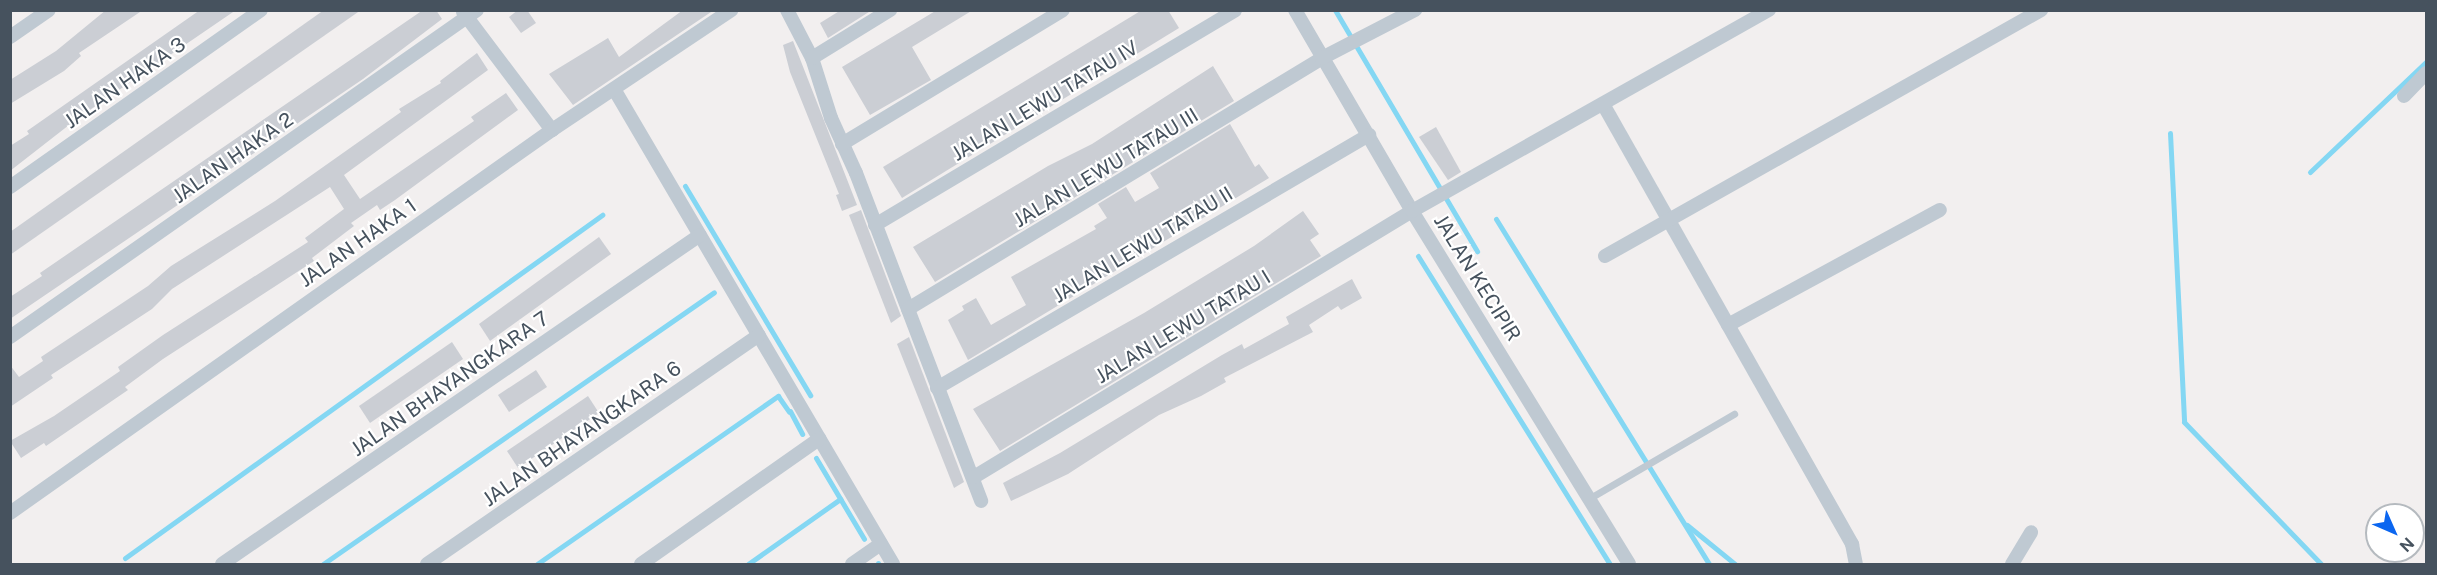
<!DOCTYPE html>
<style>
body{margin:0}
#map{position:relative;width:2437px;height:575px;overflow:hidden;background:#f2efef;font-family:"Public Sans",sans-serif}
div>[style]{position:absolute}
.stream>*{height:5px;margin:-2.5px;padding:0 2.5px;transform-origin:2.5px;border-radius:2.5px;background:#84d7f3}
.building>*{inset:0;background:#cbced4}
.service>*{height:7px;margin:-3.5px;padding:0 3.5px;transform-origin:3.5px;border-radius:3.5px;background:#bfc9d2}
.minor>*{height:14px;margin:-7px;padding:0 7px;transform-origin:7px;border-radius:7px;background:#bfc9d2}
span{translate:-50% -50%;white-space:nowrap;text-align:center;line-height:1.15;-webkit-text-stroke:4.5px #fff;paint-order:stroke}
.street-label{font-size:20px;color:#46525e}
.frame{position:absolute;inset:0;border:12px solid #46525e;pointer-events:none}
.north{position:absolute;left:2365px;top:503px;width:60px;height:60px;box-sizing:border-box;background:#fff;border:2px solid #b5babf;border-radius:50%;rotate:135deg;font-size:16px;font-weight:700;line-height:24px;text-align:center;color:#46525e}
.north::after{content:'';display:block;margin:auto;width:21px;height:27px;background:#0b66f0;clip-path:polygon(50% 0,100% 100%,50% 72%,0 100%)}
</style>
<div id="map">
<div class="stream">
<div style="left:1335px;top:10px;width:280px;rotate:59.5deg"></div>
<div style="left:2170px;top:133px;width:289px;rotate:87.2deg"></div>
<div style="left:2184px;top:422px;width:197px;rotate:46deg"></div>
<div style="left:2310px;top:172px;width:160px;rotate:-43.5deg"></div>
<div style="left:685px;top:186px;width:244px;rotate:59.1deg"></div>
<div style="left:1496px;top:219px;width:405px;rotate:58.3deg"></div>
<div style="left:1418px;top:256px;width:363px;rotate:58.1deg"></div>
<div style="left:790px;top:411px;width:26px;rotate:62deg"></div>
<div style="left:816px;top:458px;width:94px;rotate:59.3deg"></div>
<div style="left:1687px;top:525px;width:62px;rotate:39.1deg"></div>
<div style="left:125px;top:558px;width:588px;rotate:-35.72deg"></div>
<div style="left:878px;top:563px;width:1px;rotate:90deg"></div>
<div style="left:323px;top:564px;width:476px;rotate:-34.8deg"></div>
<div style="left:537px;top:564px;width:294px;rotate:-34.9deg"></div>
<div style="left:778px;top:396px;width:19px;rotate:55deg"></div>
<div style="left:748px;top:564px;width:113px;rotate:-35.2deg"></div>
</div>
<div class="building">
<div style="clip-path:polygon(106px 10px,143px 10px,79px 53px,81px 56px,64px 71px,10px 104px,10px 80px,56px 51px)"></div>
<div style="clip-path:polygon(200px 10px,236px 10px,78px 118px,10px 171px,10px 146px,29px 134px,27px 131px)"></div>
<div style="clip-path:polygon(324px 10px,361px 10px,10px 255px,10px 232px)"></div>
<div style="clip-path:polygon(423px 10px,436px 10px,442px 19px,363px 79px,10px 319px,10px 297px,42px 276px,40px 273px)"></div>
<div style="clip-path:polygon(518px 10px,527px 10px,536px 23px,521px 33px,509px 17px)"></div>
<div style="clip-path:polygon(683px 10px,714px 10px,573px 105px,549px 74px,608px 38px,619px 57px)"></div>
<div style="clip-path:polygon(841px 10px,872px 10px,828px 38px,820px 23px)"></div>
<div style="clip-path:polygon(937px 10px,973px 10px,912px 47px,931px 80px,870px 115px,842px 67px)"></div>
<div style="clip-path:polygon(1142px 10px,1168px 10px,1179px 28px,902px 198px,883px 167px)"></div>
<div style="clip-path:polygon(793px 41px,857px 205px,842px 211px,836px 195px,839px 194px,790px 72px,783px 45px)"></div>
<div style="clip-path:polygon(477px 53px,488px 70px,344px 175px,360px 199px,474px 121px,471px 117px,506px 93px,518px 110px,395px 200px,380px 210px,377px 205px,351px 223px,354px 226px,312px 258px,314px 261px,163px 359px,125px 387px,128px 390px,46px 446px,44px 443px,21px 458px,10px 441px,54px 416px,120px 371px,118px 367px,163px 335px,308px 242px,305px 238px,344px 209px,330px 187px,172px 289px,152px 309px,51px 375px,53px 378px,10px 407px,10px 365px,19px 377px,43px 361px,41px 357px,148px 286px,171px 266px,275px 201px,401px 112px,399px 109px,441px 83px,440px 81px)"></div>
<div style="clip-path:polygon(1213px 66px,1234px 101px,935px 282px,913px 247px,1048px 166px,1092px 144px)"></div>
<div style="clip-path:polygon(1230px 124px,1255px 167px,1259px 164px,1269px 178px,968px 360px,948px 320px,964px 310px,962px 306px,976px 298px,991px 325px,1026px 305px,1011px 277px,1096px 229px,1094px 226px,1107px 218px,1098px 204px,1126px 187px,1135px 202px,1159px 188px,1150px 173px)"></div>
<div style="clip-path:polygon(1436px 127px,1461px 172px,1448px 180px,1419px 137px)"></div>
<div style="clip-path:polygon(861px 210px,901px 316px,891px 323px,849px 215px)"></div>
<div style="clip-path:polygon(1303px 211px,1319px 234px,1310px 240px,1321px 256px,1000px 451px,973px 409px,1144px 313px,1254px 246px)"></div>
<div style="clip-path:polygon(599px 237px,611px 254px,490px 341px,479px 324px)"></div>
<div style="clip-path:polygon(1352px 279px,1362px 298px,1341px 310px,1338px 306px,1309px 325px,1313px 332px,1224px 378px,1226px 382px,1201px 396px,1159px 415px,1068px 474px,1011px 501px,1003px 483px,1060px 453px,1222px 355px,1242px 344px,1244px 349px,1289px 324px,1286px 317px)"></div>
<div style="clip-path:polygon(909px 337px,964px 482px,954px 488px,897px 344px)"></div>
<div style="clip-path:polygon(452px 342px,463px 359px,370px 423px,359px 406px)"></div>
<div style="clip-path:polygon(536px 370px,547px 387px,509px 412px,498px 395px)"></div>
<div style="clip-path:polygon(588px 396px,599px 413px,518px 468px,507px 451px)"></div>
</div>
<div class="service">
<div style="left:1590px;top:498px;width:167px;rotate:-30.3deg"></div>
</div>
<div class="minor">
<div style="left:787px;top:10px;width:54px;rotate:62.5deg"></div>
<div style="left:812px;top:58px;width:63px;rotate:72.4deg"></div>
<div style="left:831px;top:118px;width:60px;rotate:65.6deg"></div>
<div style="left:856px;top:173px;width:351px;rotate:69.1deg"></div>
<div style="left:1295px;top:10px;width:233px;rotate:59.8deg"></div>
<div style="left:1412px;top:211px;width:414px;rotate:58.4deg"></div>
<div style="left:463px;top:12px;width:148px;rotate:53deg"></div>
<div style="left:10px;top:37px;width:47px;rotate:-34.7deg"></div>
<div style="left:812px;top:58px;width:92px;rotate:-31.6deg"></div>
<div style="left:614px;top:89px;width:551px;rotate:59.57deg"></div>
<div style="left:2404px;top:96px;width:32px;rotate:-46deg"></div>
<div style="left:1603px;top:104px;width:506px;rotate:60.49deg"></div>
<div style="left:1852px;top:544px;width:20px;rotate:79deg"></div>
<div style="left:842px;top:144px;width:258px;rotate:-31.2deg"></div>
<div style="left:10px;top:187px;width:307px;rotate:-35.2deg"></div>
<div style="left:875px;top:225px;width:419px;rotate:-30.8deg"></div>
<div style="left:1605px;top:256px;width:501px;rotate:-29.43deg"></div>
<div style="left:908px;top:309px;width:484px;rotate:-31.2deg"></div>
<div style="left:1322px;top:58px;width:105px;rotate:-27.3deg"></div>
<div style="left:1728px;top:325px;width:241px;rotate:-28.5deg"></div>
<div style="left:10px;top:337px;width:570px;rotate:-35deg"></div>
<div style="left:937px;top:388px;width:501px;rotate:-30.36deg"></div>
<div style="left:974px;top:477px;width:512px;rotate:-31.27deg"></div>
<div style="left:1412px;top:211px;width:410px;rotate:-29.4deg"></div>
<div style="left:10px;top:513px;width:664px;rotate:-35.25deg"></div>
<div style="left:552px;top:130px;width:216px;rotate:-33.8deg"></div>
<div style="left:222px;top:564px;width:580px;rotate:-34.54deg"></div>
<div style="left:427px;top:564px;width:403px;rotate:-34.6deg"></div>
<div style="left:641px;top:564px;width:218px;rotate:-35.1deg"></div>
<div style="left:852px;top:564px;width:35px;rotate:-35deg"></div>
<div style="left:2012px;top:564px;width:37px;rotate:-59deg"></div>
</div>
<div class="street-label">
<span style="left:125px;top:83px;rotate:-35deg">JALAN HAKA 3</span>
<span style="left:1045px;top:101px;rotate:-31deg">JALAN LEWU TATAU IV</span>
<span style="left:233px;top:158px;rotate:-35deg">JALAN HAKA 2</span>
<span style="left:1106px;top:168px;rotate:-31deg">JALAN LEWU TATAU III</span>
<span style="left:358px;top:243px;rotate:-35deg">JALAN HAKA 1</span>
<span style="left:1143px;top:245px;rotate:-31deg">JALAN LEWU TATAU II</span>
<span style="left:1477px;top:278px;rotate:58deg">JALAN KECIPIR</span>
<span style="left:1183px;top:327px;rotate:-31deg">JALAN LEWU TATAU I</span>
<span style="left:450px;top:384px;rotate:-35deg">JALAN BHAYANGKARA 7</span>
<span style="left:582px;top:434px;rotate:-35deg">JALAN BHAYANGKARA 6</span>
</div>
<div class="frame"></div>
<div class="north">N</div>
</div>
